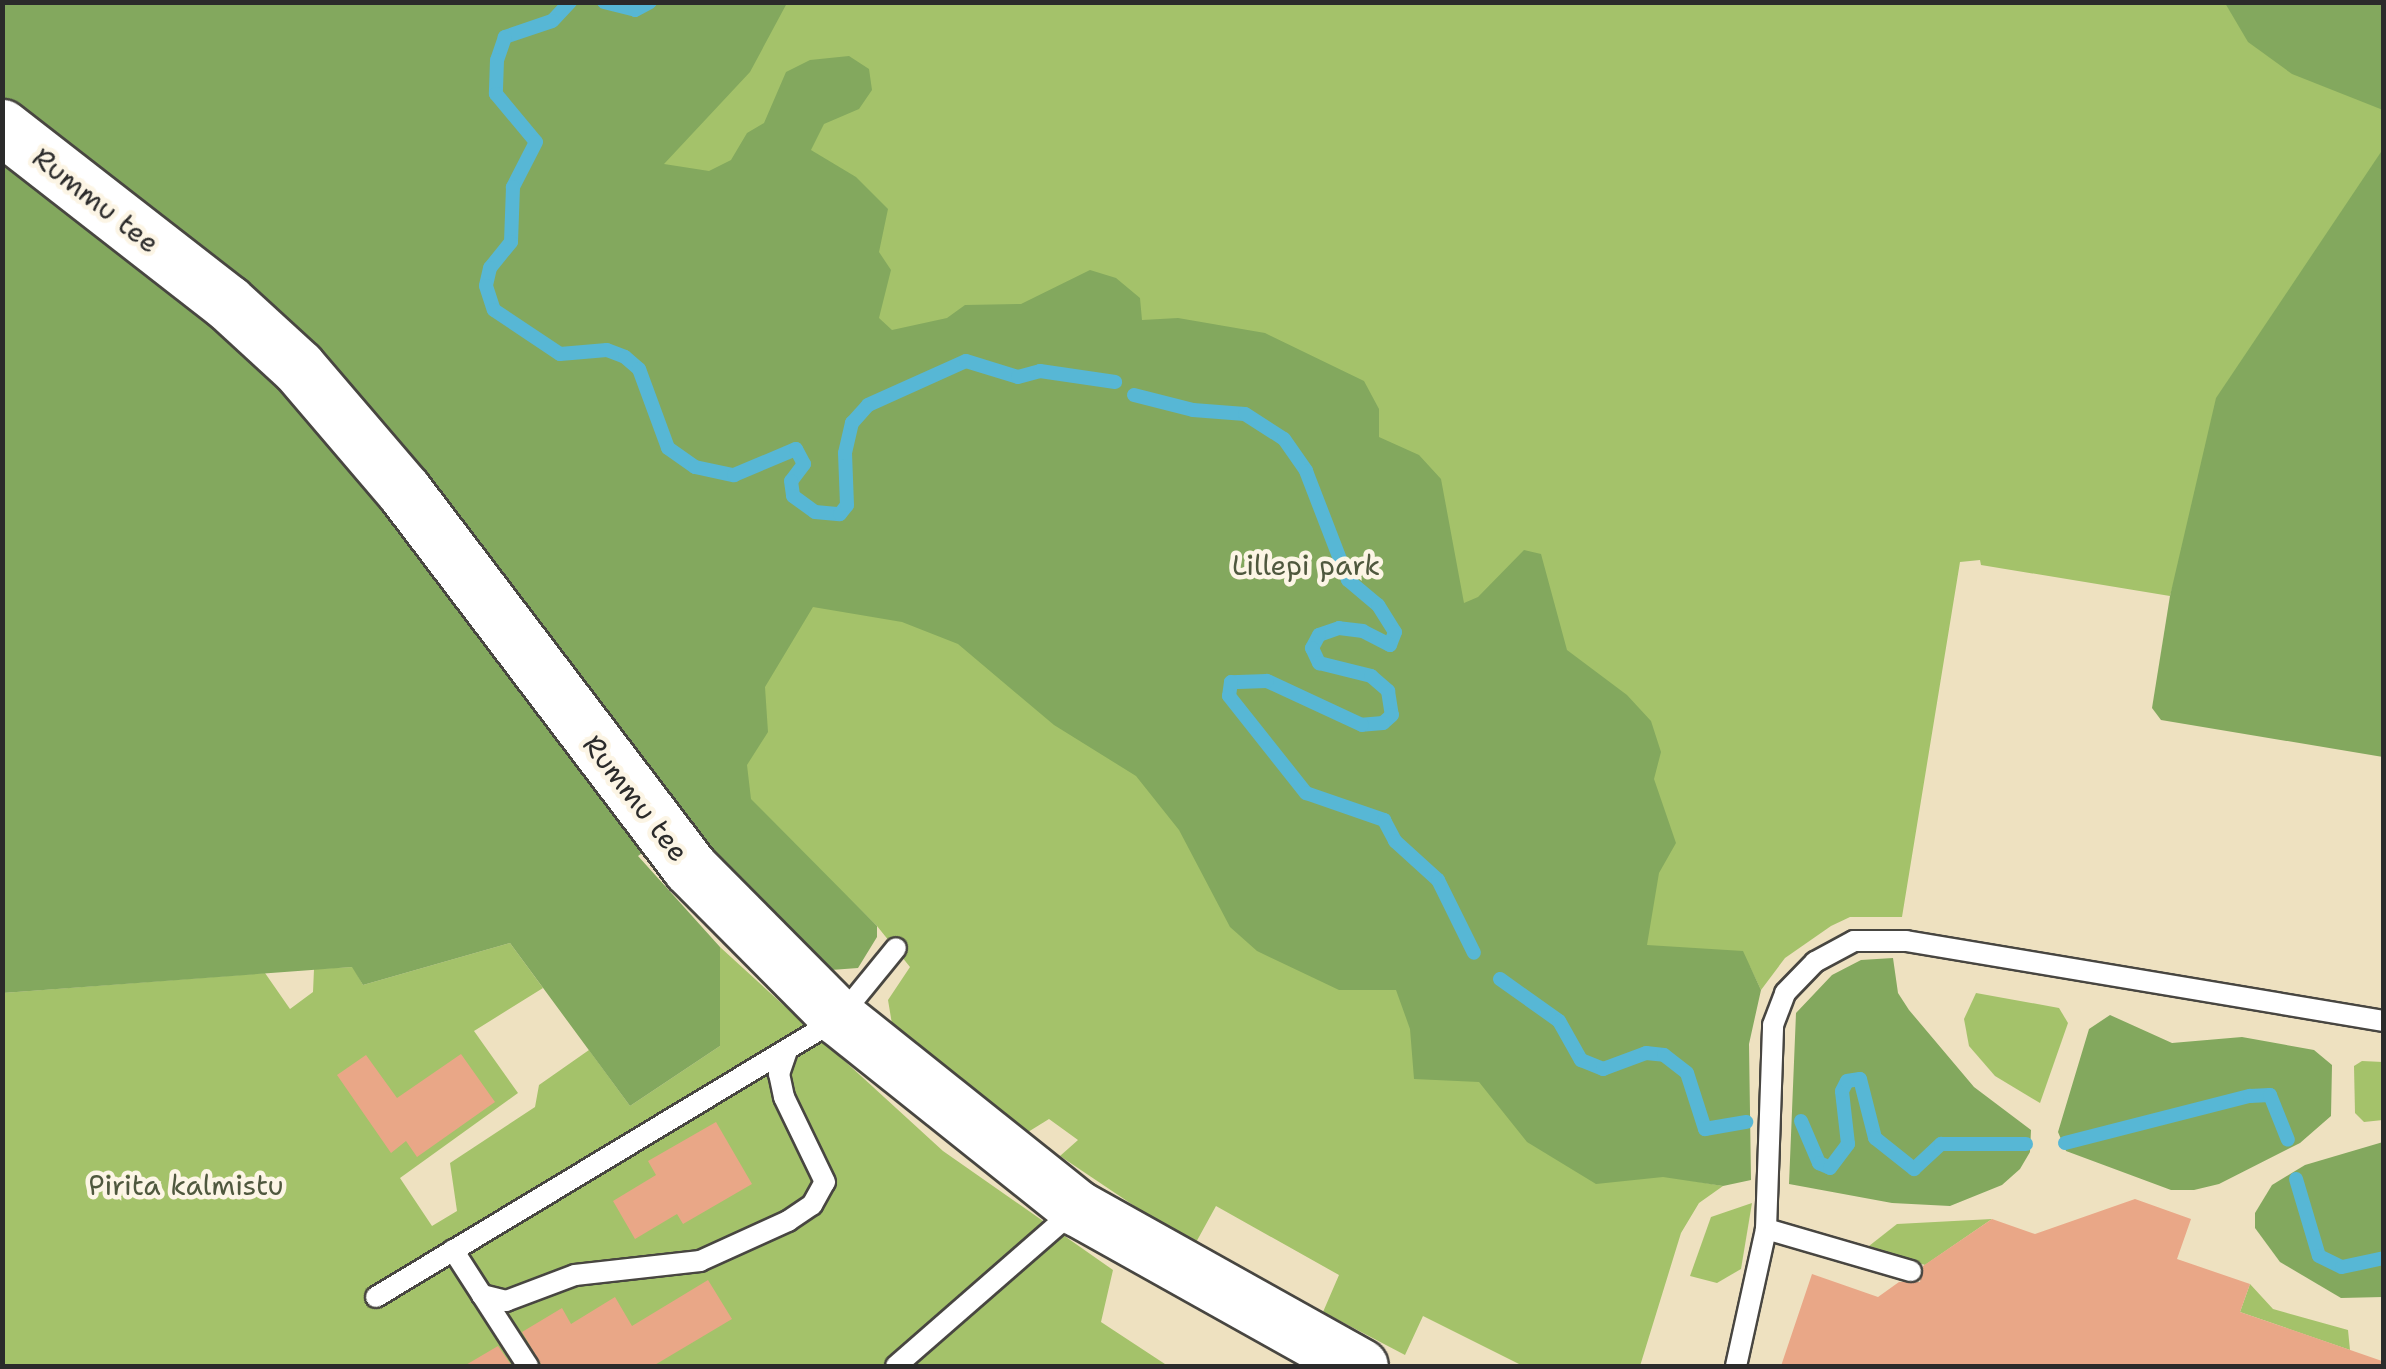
<!DOCTYPE html>
<style>
body{margin:0}
#map{position:relative;width:2386px;height:1369px;overflow:hidden;background:#eee1c0;font-family:"Shantell Sans",sans-serif}
div>[style]{position:absolute}
.green>*{inset:0;background:#a4c26a}
.forest>*{inset:0;background:#83a85e}
.stream>*{height:14px;margin:-7px;padding:0 7px;transform-origin:7px;border-radius:7px;background:#57b7d5}
.building>*{inset:0;background:#e9a787}
.roads{filter:drop-shadow(2px 0 #484641) drop-shadow(-2px 0 #484641) drop-shadow(0 2px #484641) drop-shadow(0 -2px #484641)}
.lane>*{height:20px;margin:-10px;padding:0 10px;transform-origin:10px;border-radius:10px;background:#fff}
.secondary>*{height:55px;margin:-27.5px;padding:0 27.5px;transform-origin:27.5px;border-radius:27.5px;background:#fff}
span{translate:-50% -50%;white-space:nowrap;text-align:center;line-height:1.15;-webkit-text-stroke:9px #fcf5e5;paint-order:stroke}
.street-label{font-size:28px;color:#2b2b2b}
.park-label{font-size:28px;color:#4f583e}
.frame{position:absolute;inset:0;border:5px solid #2b2b2b;pointer-events:none}
</style>
<div id="map">
<div class="green">
<div style="clip-path:polygon(4px 3px,2383px 3px,2383px 599px,2180px 562px,2170px 596px,1981px 565px,1980px 560px,1960px 562px,1902px 917px,1850px 917px,1831px 926px,1785px 958px,1761px 990px,1750px 967px,1671px 1177px,1723px 1186px,1699px 1203px,1681px 1233px,1640px 1366px,1523px 1366px,1423px 1316px,1405px 1355px,1323px 1312px,1339px 1275px,1216px 1206px,1194px 1246px,1060px 1156px,1078px 1140px,1049px 1119px,1028px 1132px,892px 1024px,888px 1000px,910px 967px,877px 926px,745px 797px)"></div>
<div style="clip-path:polygon(510px 943px,543px 988px,474px 1031px,518px 1093px,400px 1178px,432px 1226px,457px 1211px,450px 1163px,535px 1107px,539px 1085px,589px 1050px,630px 1106px,720px 1046px,720px 947px,943px 1151px,1113px 1270px,1101px 1322px,1168px 1366px,3px 1366px,3px 993px,265px 973px,290px 1009px,313px 992px,314px 969px,353px 967px,363px 985px)"></div>
<div style="clip-path:polygon(1976px 993px,2059px 1008px,2068px 1023px,2040px 1103px,1995px 1076px,1969px 1046px,1964px 1019px)"></div>
<div style="clip-path:polygon(2362px 1061px,2383px 1062px,2383px 1120px,2364px 1122px,2355px 1113px,2354px 1066px)"></div>
<div style="clip-path:polygon(1752px 1203px,1741px 1269px,1717px 1283px,1690px 1276px,1711px 1217px)"></div>
<div style="clip-path:polygon(1992px 1219px,1925px 1265px,1869px 1246px,1897px 1224px)"></div>
<div style="clip-path:polygon(2250px 1284px,2273px 1309px,2348px 1330px,2350px 1350px,2240px 1312px)"></div>
</div>
<div class="forest">
<div style="clip-path:polygon(3px 3px,787px 3px,750px 72px,664px 164px,709px 171px,731px 160px,747px 133px,764px 123px,786px 72px,810px 60px,849px 56px,869px 69px,872px 90px,859px 109px,824px 124px,811px 150px,856px 177px,888px 209px,879px 252px,891px 270px,879px 318px,892px 330px,947px 318px,965px 305px,1021px 304px,1090px 270px,1116px 278px,1140px 298px,1142px 320px,1178px 318px,1265px 333px,1364px 381px,1379px 409px,1379px 437px,1419px 455px,1441px 479px,1464px 603px,1478px 597px,1524px 550px,1541px 554px,1567px 650px,1627px 695px,1651px 721px,1661px 752px,1654px 779px,1676px 843px,1659px 873px,1647px 945px,1743px 951px,1761px 990px,1749px 1044px,1751px 1180px,1723px 1186px,1663px 1177px,1596px 1184px,1527px 1142px,1479px 1082px,1414px 1079px,1410px 1029px,1396px 990px,1339px 990px,1257px 951px,1230px 927px,1179px 830px,1136px 776px,1054px 725px,958px 644px,902px 622px,813px 607px,765px 687px,768px 732px,747px 765px,751px 799px,877px 926px,877px 937px,858px 968px,831px 970px,686px 821px,638px 856px,720px 947px,720px 1046px,630px 1106px,510px 943px,363px 985px,352px 967px,3px 993px)"></div>
<div style="clip-path:polygon(2225px 3px,2383px 3px,2383px 110px,2292px 74px,2248px 42px)"></div>
<div style="clip-path:polygon(2383px 149px,2383px 757px,2161px 720px,2152px 708px,2170px 596px,2216px 398px)"></div>
<div style="clip-path:polygon(1893px 958px,1898px 993px,1909px 1010px,1974px 1087px,2031px 1130px,2030px 1152px,2020px 1169px,2002px 1185px,1950px 1206px,1892px 1203px,1789px 1184px,1796px 1013px,1832px 975px,1861px 960px)"></div>
<div style="clip-path:polygon(2110px 1015px,2172px 1043px,2242px 1037px,2314px 1050px,2332px 1065px,2331px 1116px,2300px 1143px,2219px 1184px,2194px 1190px,2171px 1190px,2066px 1151px,2058px 1132px,2089px 1029px)"></div>
<div style="clip-path:polygon(2383px 1142px,2383px 1297px,2341px 1298px,2280px 1262px,2255px 1228px,2255px 1213px,2272px 1185px,2305px 1165px)"></div>
</div>
<div class="stream">
<div style="left:570px;top:2px;width:26px;rotate:133deg"></div>
<div style="left:552px;top:21px;width:50px;rotate:161.2deg"></div>
<div style="left:505px;top:37px;width:24px;rotate:109deg"></div>
<div style="left:497px;top:60px;width:34px;rotate:92deg"></div>
<div style="left:496px;top:94px;width:62px;rotate:50.2deg"></div>
<div style="left:536px;top:142px;width:51px;rotate:117.1deg"></div>
<div style="left:513px;top:187px;width:55px;rotate:92.1deg"></div>
<div style="left:511px;top:242px;width:33px;rotate:129deg"></div>
<div style="left:490px;top:268px;width:18px;rotate:103deg"></div>
<div style="left:486px;top:286px;width:25px;rotate:72deg"></div>
<div style="left:494px;top:310px;width:79px;rotate:33.7deg"></div>
<div style="left:560px;top:354px;width:47px;rotate:-4.9deg"></div>
<div style="left:607px;top:350px;width:19px;rotate:21deg"></div>
<div style="left:625px;top:357px;width:18px;rotate:41deg"></div>
<div style="left:639px;top:369px;width:84px;rotate:69.8deg"></div>
<div style="left:668px;top:448px;width:33px;rotate:35deg"></div>
<div style="left:695px;top:467px;width:40px;rotate:12deg"></div>
<div style="left:734px;top:475px;width:67px;rotate:-22.8deg"></div>
<div style="left:796px;top:449px;width:17px;rotate:62deg"></div>
<div style="left:804px;top:464px;width:21px;rotate:127deg"></div>
<div style="left:791px;top:481px;width:15px;rotate:82deg"></div>
<div style="left:793px;top:496px;width:27px;rotate:36deg"></div>
<div style="left:815px;top:512px;width:25px;rotate:5deg"></div>
<div style="left:840px;top:514px;width:11px;rotate:-52deg"></div>
<div style="left:847px;top:505px;width:52px;rotate:-92.2deg"></div>
<div style="left:845px;top:453px;width:31px;rotate:-77deg"></div>
<div style="left:852px;top:423px;width:24px;rotate:-48deg"></div>
<div style="left:868px;top:405px;width:107px;rotate:-24.2deg"></div>
<div style="left:966px;top:361px;width:54px;rotate:17.1deg"></div>
<div style="left:1018px;top:377px;width:23px;rotate:-15deg"></div>
<div style="left:1040px;top:371px;width:76px;rotate:8.3deg"></div>
<div style="left:604px;top:2px;width:32px;rotate:14deg"></div>
<div style="left:635px;top:10px;width:17px;rotate:-28deg"></div>
<div style="left:1134px;top:395px;width:61px;rotate:14.3deg"></div>
<div style="left:1193px;top:410px;width:52px;rotate:4.4deg"></div>
<div style="left:1245px;top:414px;width:46px;rotate:32.7deg"></div>
<div style="left:1284px;top:439px;width:39px;rotate:55deg"></div>
<div style="left:1306px;top:471px;width:117px;rotate:68.9deg"></div>
<div style="left:1348px;top:580px;width:39px;rotate:40deg"></div>
<div style="left:1378px;top:605px;width:32px;rotate:58deg"></div>
<div style="left:1395px;top:632px;width:14px;rotate:111deg"></div>
<div style="left:1390px;top:645px;width:30px;rotate:-153deg"></div>
<div style="left:1363px;top:631px;width:24px;rotate:-173deg"></div>
<div style="left:1339px;top:628px;width:21px;rotate:161deg"></div>
<div style="left:1319px;top:635px;width:15px;rotate:118deg"></div>
<div style="left:1312px;top:648px;width:17px;rotate:65deg"></div>
<div style="left:1319px;top:663px;width:54px;rotate:14deg"></div>
<div style="left:1371px;top:676px;width:23px;rotate:41deg"></div>
<div style="left:1388px;top:691px;width:24px;rotate:81deg"></div>
<div style="left:1392px;top:715px;width:12px;rotate:138deg"></div>
<div style="left:1383px;top:723px;width:21px;rotate:175deg"></div>
<div style="left:1362px;top:725px;width:105px;rotate:-155.1deg"></div>
<div style="left:1267px;top:681px;width:36px;rotate:178deg"></div>
<div style="left:1231px;top:682px;width:14px;rotate:98deg"></div>
<div style="left:1229px;top:696px;width:124px;rotate:51.6deg"></div>
<div style="left:1306px;top:793px;width:83px;rotate:19.1deg"></div>
<div style="left:1384px;top:820px;width:24px;rotate:62deg"></div>
<div style="left:1395px;top:841px;width:58px;rotate:42.2deg"></div>
<div style="left:1438px;top:880px;width:81px;rotate:63.7deg"></div>
<div style="left:1500px;top:979px;width:72px;rotate:35.4deg"></div>
<div style="left:1559px;top:1021px;width:45px;rotate:60.6deg"></div>
<div style="left:1581px;top:1060px;width:24px;rotate:22deg"></div>
<div style="left:1603px;top:1069px;width:46px;rotate:-20.4deg"></div>
<div style="left:1646px;top:1053px;width:18px;rotate:6deg"></div>
<div style="left:1664px;top:1055px;width:29px;rotate:38deg"></div>
<div style="left:1687px;top:1073px;width:59px;rotate:72.2deg"></div>
<div style="left:1705px;top:1129px;width:42px;rotate:-9.7deg"></div>
<div style="left:1801px;top:1121px;width:46px;rotate:66.8deg"></div>
<div style="left:1819px;top:1163px;width:12px;rotate:24deg"></div>
<div style="left:1830px;top:1168px;width:30px;rotate:-53deg"></div>
<div style="left:1848px;top:1144px;width:53px;rotate:-96.5deg"></div>
<div style="left:1842px;top:1091px;width:11px;rotate:-63deg"></div>
<div style="left:1847px;top:1081px;width:13px;rotate:-9deg"></div>
<div style="left:1860px;top:1079px;width:61px;rotate:75.7deg"></div>
<div style="left:1875px;top:1138px;width:50px;rotate:38.5deg"></div>
<div style="left:1914px;top:1169px;width:37px;rotate:-43deg"></div>
<div style="left:1941px;top:1144px;width:85px"></div>
<div style="left:2065px;top:1143px;width:191px;rotate:-14.3deg"></div>
<div style="left:2250px;top:1096px;width:20px;rotate:-3deg"></div>
<div style="left:2270px;top:1095px;width:48px;rotate:68.2deg"></div>
<div style="left:2296px;top:1179px;width:80px;rotate:73.4deg"></div>
<div style="left:2319px;top:1256px;width:25px;rotate:26deg"></div>
<div style="left:2342px;top:1267px;width:43px;rotate:-12.1deg"></div>
</div>
<div class="building">
<div style="clip-path:polygon(461px 1054px,495px 1102px,417px 1157px,406px 1141px,391px 1153px,337px 1075px,366px 1055px,397px 1098px)"></div>
<div style="clip-path:polygon(716px 1122px,752px 1184px,683px 1224px,677px 1214px,635px 1239px,613px 1201px,656px 1175px,648px 1161px)"></div>
<div style="clip-path:polygon(2135px 1199px,2191px 1219px,2177px 1259px,2250px 1284px,2240px 1312px,2382px 1361px,2381px 1366px,1781px 1366px,1812px 1274px,1878px 1297px,1899px 1282px,1920px 1282px,1923px 1266px,1992px 1219px,2035px 1234px)"></div>
<div style="clip-path:polygon(708px 1280px,732px 1319px,653px 1366px,542px 1366px,522px 1332px,562px 1308px,571px 1324px,615px 1297px,632px 1326px)"></div>
<div style="clip-path:polygon(498px 1346px,512px 1366px,464px 1366px)"></div>
</div>
<div class="roads">
<div class="lane">
<div style="left:1766px;top:1229px;width:151px;rotate:16.2deg"></div>
<div style="left:453px;top:1250px;width:54px;rotate:57.2deg"></div>
<div style="left:482px;top:1295px;width:25px;rotate:14deg"></div>
<div style="left:506px;top:1301px;width:74px;rotate:-20.6deg"></div>
<div style="left:575px;top:1275px;width:126px;rotate:-6.4deg"></div>
<div style="left:700px;top:1261px;width:97px;rotate:-24.4deg"></div>
<div style="left:788px;top:1221px;width:29px;rotate:-34deg"></div>
<div style="left:812px;top:1205px;width:26px;rotate:-61deg"></div>
<div style="left:825px;top:1182px;width:94px;rotate:-115.8deg"></div>
<div style="left:784px;top:1097px;width:24px;rotate:-102deg"></div>
<div style="left:779px;top:1074px;width:24px;rotate:-71deg"></div>
<div style="left:482px;top:1295px;width:85px;rotate:57.1deg"></div>
<div style="left:376px;top:1297px;width:541px;rotate:-31.07deg"></div>
<div style="left:839px;top:1018px;width:90px;rotate:-50.8deg"></div>
<div style="left:896px;top:1366px;width:237px;rotate:-41.1deg"></div>
<div style="left:1736px;top:1366px;width:140px;rotate:-77.6deg"></div>
<div style="left:1766px;top:1229px;width:204px;rotate:-88deg"></div>
<div style="left:1773px;top:1025px;width:34px;rotate:-69deg"></div>
<div style="left:1785px;top:993px;width:43px;rotate:-45.9deg"></div>
<div style="left:1815px;top:962px;width:44px;rotate:-28.3deg"></div>
<div style="left:1854px;top:941px;width:52px"></div>
<div style="left:1906px;top:941px;width:485px;rotate:9.5deg"></div>
</div>
<div class="secondary">
<div style="left:2px;top:127px;width:285px;rotate:37.9deg"></div>
<div style="left:227px;top:302px;width:96px;rotate:42.5deg"></div>
<div style="left:298px;top:367px;width:163px;rotate:49.5deg"></div>
<div style="left:404px;top:491px;width:473px;rotate:52.8deg"></div>
<div style="left:690px;top:868px;width:211px;rotate:45.2deg"></div>
<div style="left:839px;top:1018px;width:305px;rotate:38.6deg"></div>
<div style="left:1077px;top:1208px;width:324px;rotate:29.2deg"></div>
</div>
</div>
<div class="street-label">
<span style="left:96px;top:200px;rotate:38deg">Rummu tee</span>
<span style="left:636px;top:798px;rotate:52deg">Rummu tee</span>
</div>
<div class="park-label">
<span style="left:1306px;top:565px">Lillepi park</span>
<span style="left:186px;top:1185px">Pirita kalmistu</span>
</div>
<div class="frame"></div>
</div>
